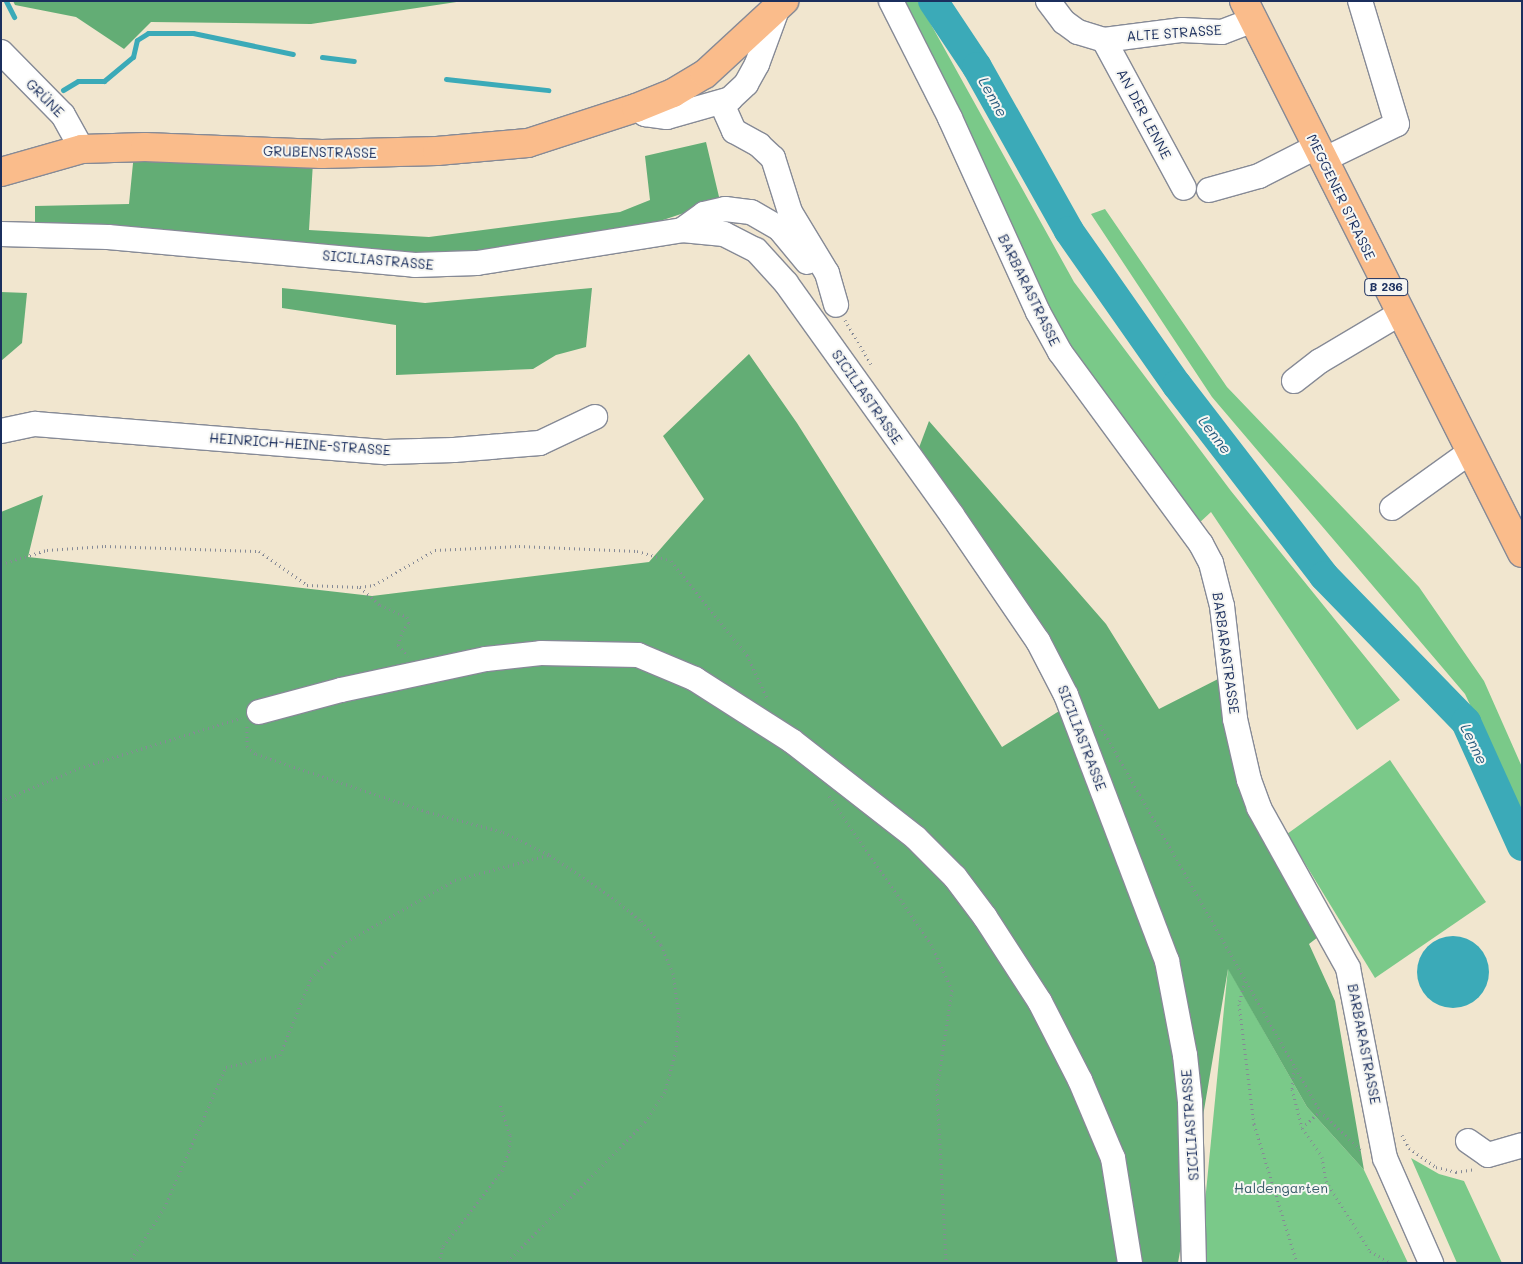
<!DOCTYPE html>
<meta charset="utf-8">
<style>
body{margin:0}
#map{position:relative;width:1523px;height:1264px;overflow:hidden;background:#f1e6cf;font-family:Mali,sans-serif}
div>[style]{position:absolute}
.green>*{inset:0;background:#7ac989}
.forest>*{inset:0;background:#63ad75}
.water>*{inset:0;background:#3baab8}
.round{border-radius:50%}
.stream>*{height:5px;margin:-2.5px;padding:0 2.5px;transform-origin:2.5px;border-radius:2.5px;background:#3baab8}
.river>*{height:30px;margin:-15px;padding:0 15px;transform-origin:15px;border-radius:15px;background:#3baab8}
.path>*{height:3px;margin-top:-1.5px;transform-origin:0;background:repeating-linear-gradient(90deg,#868a96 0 1px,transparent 0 5px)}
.roads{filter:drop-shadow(1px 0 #868a96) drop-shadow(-1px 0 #868a96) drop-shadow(0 1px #868a96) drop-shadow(0 -1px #868a96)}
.minor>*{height:24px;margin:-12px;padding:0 12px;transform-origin:12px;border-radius:12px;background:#fff}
.major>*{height:28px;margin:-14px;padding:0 14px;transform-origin:14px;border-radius:14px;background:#fabc8b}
span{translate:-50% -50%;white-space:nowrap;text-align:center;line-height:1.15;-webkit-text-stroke:4px #f6f6f2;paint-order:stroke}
.shield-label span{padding:1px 4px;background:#f6f6f2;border:1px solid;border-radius:4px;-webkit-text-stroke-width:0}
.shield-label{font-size:12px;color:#1b2f5e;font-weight:700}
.street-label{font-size:14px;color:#1b2f5e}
.park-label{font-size:14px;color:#385d6b}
.water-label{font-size:15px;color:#265a7e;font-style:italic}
.frame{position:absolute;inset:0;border:2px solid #1b2f5e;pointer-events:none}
</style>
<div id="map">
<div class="green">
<div style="clip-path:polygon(899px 1px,918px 1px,1074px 282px,1231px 491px,1400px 700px,1357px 730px,1211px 512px,1198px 524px,1070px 352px)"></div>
<div style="clip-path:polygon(1105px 209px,1227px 387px,1419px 587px,1484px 681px,1522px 767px,1522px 816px,1465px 694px,1212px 397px,1091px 214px)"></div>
<div style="clip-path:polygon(1390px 760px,1486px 902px,1375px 978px,1287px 834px)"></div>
<div style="clip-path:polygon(1228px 968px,1307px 1107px,1364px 1170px,1408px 1263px,1199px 1263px)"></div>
<div style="clip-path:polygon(1411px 1158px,1439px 1174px,1464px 1181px,1502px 1263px,1457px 1263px)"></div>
</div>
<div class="forest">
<div style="clip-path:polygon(13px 1px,463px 1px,311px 24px,151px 22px,124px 49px,76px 17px,15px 5px)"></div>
<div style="clip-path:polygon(706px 142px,720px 201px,633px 230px,439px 259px,35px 227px,35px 206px,129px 204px,134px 153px,313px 162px,309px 230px,429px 237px,620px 212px,650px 200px,645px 156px)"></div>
<div style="clip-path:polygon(282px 288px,425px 303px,592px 288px,586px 347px,556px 355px,533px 369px,396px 375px,396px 325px,282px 308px)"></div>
<div style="clip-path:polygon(1px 292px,27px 293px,22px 343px,1px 361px)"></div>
<div style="clip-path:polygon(749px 354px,797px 423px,1002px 747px,1075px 701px,917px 453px,929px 421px,1106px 624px,1159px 709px,1224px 676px,1240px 781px,1327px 930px,1309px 944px,1335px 1001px,1364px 1170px,1307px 1107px,1228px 969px,1178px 1263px,1px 1263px,1px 512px,43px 495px,28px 557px,372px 596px,649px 562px,704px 499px,663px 436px)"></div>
</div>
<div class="water">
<div class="round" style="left:1417px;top:936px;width:72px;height:72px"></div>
</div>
<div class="stream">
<div style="left:6px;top:1px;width:18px;rotate:63deg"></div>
<div style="left:322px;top:57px;width:32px;rotate:7deg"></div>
<div style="left:446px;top:79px;width:103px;rotate:6.2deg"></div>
<div style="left:63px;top:90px;width:17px;rotate:-31deg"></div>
<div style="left:78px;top:81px;width:26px"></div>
<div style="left:104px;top:81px;width:38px;rotate:-40deg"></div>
<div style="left:133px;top:57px;width:17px;rotate:-77deg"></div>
<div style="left:137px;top:40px;width:13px;rotate:-32deg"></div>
<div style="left:148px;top:33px;width:45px"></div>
<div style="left:193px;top:33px;width:102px;rotate:11.9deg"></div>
</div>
<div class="river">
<div style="left:933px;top:1px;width:79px;rotate:56.3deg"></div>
<div style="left:977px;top:67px;width:188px;rotate:60.7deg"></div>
<div style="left:1069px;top:231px;width:188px;rotate:55deg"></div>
<div style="left:1177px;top:385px;width:241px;rotate:52.4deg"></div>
<div style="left:1324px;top:576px;width:204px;rotate:45.8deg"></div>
<div style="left:1466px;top:722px;width:136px;rotate:65.7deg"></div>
</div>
<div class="path">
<div style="left:845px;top:320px;width:51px;rotate:59.4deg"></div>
<div style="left:1px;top:564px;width:48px;rotate:-16.9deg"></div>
<div style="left:47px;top:550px;width:58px;rotate:-3.9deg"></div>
<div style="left:105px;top:546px;width:154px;rotate:1.9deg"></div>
<div style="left:259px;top:551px;width:59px;rotate:35.3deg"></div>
<div style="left:307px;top:585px;width:53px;rotate:2.2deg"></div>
<div style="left:360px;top:587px;width:14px;rotate:-8deg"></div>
<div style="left:374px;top:585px;width:70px;rotate:-29.8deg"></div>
<div style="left:435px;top:550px;width:84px;rotate:-2.7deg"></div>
<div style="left:519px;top:546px;width:118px;rotate:2.4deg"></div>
<div style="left:637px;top:551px;width:35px;rotate:16deg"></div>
<div style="left:671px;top:561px;width:121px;rotate:51deg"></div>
<div style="left:747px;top:655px;width:50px;rotate:65deg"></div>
<div style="left:360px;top:587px;width:27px;rotate:42deg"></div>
<div style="left:380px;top:605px;width:30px;rotate:24deg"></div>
<div style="left:407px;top:617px;width:6px;rotate:72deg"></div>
<div style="left:409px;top:623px;width:9px;rotate:131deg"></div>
<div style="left:403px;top:630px;width:16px;rotate:108deg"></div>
<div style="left:398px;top:645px;width:15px;rotate:48deg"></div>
<div style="left:1100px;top:725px;width:444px;rotate:60.3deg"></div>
<div style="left:1320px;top:1111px;width:59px;rotate:43.6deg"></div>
<div style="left:247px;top:726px;width:20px;rotate:90deg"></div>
<div style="left:247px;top:746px;width:12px;rotate:42deg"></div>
<div style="left:256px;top:754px;width:182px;rotate:18.6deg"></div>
<div style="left:428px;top:812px;width:78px;rotate:14.9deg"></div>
<div style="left:503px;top:832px;width:52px;rotate:26.1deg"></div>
<div style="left:550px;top:855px;width:80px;rotate:34.3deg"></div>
<div style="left:616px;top:900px;width:33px;rotate:40deg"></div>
<div style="left:641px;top:921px;width:31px;rotate:50deg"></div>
<div style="left:661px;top:945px;width:30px;rotate:67deg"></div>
<div style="left:673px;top:973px;width:43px;rotate:82.1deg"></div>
<div style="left:679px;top:1016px;width:34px;rotate:95deg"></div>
<div style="left:676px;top:1050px;width:43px;rotate:104.7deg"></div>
<div style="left:665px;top:1092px;width:36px;rotate:124deg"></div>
<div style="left:645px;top:1122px;width:198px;rotate:134.6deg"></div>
<div style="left:829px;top:796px;width:180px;rotate:55.4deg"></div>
<div style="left:931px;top:944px;width:51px;rotate:65.5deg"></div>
<div style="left:952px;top:990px;width:100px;rotate:98.6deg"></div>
<div style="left:937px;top:1089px;width:174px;rotate:87deg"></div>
<div style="left:1px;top:801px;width:85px;rotate:-22.9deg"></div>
<div style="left:79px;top:768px;width:170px;rotate:-17.2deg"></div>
<div style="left:1245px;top:981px;width:24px;rotate:105deg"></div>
<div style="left:1239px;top:1004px;width:121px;rotate:82.9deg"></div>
<div style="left:1254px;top:1124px;width:145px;rotate:72.8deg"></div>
<div style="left:1294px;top:1068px;width:21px;rotate:95deg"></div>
<div style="left:1292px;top:1089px;width:40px;rotate:75.6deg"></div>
<div style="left:1302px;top:1128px;width:35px;rotate:55deg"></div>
<div style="left:1322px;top:1157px;width:24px;rotate:81deg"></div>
<div style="left:1326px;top:1181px;width:83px;rotate:57.8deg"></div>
<div style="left:1370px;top:1251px;width:24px;rotate:30deg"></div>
<div style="left:1302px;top:1128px;width:25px;rotate:-43deg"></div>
<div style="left:1402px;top:1135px;width:15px;rotate:62deg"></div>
<div style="left:1409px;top:1148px;width:33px;rotate:35deg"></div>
<div style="left:1436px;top:1167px;width:21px;rotate:14deg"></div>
<div style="left:1456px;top:1172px;width:18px;rotate:-9deg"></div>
<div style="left:129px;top:1263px;width:65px;rotate:-57.5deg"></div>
<div style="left:164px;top:1208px;width:154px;rotate:-66.3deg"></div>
<div style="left:226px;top:1067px;width:55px;rotate:-12.5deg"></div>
<div style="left:280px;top:1055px;width:83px;rotate:-68.1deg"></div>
<div style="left:311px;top:978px;width:50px;rotate:-45.8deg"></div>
<div style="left:346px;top:942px;width:125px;rotate:-29.6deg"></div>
<div style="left:455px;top:880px;width:97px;rotate:-14.9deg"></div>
<div style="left:439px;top:1263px;width:17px;rotate:-77deg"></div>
<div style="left:443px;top:1246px;width:95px;rotate:-51.8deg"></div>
<div style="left:502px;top:1171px;width:21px;rotate:-71deg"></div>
<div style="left:509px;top:1151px;width:16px;rotate:-86deg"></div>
<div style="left:510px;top:1135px;width:35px;rotate:-108deg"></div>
</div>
<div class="roads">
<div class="minor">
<div style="left:891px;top:1px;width:131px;rotate:63.2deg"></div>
<div style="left:950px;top:118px;width:213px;rotate:65.6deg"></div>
<div style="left:1038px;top:312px;width:46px;rotate:61.2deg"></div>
<div style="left:1060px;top:352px;width:238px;rotate:53.7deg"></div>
<div style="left:1201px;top:544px;width:21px;rotate:62deg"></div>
<div style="left:1211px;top:563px;width:44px;rotate:75.7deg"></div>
<div style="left:1222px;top:606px;width:114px;rotate:83.4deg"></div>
<div style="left:1235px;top:719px;width:63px;rotate:77.1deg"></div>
<div style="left:1249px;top:780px;width:30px;rotate:70deg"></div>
<div style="left:1259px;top:808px;width:183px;rotate:60.9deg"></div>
<div style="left:1348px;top:968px;width:194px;rotate:79deg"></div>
<div style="left:1385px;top:1158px;width:115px;rotate:66.3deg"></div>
<div style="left:1048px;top:1px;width:26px;rotate:53deg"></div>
<div style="left:1064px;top:22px;width:17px;rotate:36deg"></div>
<div style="left:1078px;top:32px;width:27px;rotate:17deg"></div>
<div style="left:1104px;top:40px;width:79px;rotate:-7.3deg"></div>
<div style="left:1182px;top:30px;width:40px;rotate:2.9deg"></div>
<div style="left:1222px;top:32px;width:33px;rotate:-21deg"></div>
<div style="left:1104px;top:40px;width:168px;rotate:61.6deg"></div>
<div style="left:1px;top:52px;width:88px;rotate:45.5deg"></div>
<div style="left:63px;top:115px;width:39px;rotate:61deg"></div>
<div style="left:722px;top:104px;width:30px;rotate:66deg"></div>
<div style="left:734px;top:131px;width:29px;rotate:29deg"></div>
<div style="left:759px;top:145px;width:19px;rotate:43deg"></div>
<div style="left:773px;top:158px;width:57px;rotate:72.5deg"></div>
<div style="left:790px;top:212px;width:71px;rotate:58.8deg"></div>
<div style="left:827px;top:273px;width:33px;rotate:74deg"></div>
<div style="left:636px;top:108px;width:11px;rotate:34deg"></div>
<div style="left:645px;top:114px;width:22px;rotate:8deg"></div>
<div style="left:667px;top:117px;width:66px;rotate:-15.9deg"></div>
<div style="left:730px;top:99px;width:22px;rotate:-43deg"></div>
<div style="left:746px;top:84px;width:23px;rotate:-61deg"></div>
<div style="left:757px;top:64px;width:61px;rotate:-69.8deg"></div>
<div style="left:1323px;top:160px;width:82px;rotate:-25.9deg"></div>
<div style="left:1397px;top:124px;width:128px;rotate:-106.7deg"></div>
<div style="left:1209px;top:190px;width:52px;rotate:-15.6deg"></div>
<div style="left:1259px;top:176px;width:64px;rotate:-27deg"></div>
<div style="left:682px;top:230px;width:27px;rotate:-36deg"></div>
<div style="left:704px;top:214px;width:22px;rotate:-13deg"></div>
<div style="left:725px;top:209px;width:26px;rotate:7deg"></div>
<div style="left:751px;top:212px;width:32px;rotate:30deg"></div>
<div style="left:779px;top:228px;width:44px;rotate:50.5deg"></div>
<div style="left:1px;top:234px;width:107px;rotate:1.6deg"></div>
<div style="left:108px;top:237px;width:308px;rotate:5.2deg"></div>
<div style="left:415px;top:265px;width:62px;rotate:-1.8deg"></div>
<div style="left:477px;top:263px;width:208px;rotate:-9.1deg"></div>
<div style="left:682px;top:230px;width:42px;rotate:5.4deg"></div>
<div style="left:724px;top:234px;width:36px;rotate:27deg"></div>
<div style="left:756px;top:250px;width:45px;rotate:47.7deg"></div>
<div style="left:786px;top:283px;width:285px;rotate:54.4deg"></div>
<div style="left:952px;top:515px;width:153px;rotate:55.7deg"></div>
<div style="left:1038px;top:641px;width:61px;rotate:62.6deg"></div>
<div style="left:1066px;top:695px;width:285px;rotate:69.2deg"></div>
<div style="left:1167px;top:961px;width:96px;rotate:79.2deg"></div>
<div style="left:1185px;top:1055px;width:47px;rotate:83.9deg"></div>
<div style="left:1190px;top:1102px;width:161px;rotate:88.6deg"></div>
<div style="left:1294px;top:381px;width:33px;rotate:-38deg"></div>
<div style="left:1320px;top:361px;width:92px;rotate:-30.7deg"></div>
<div style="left:1px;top:431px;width:35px;rotate:-12deg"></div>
<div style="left:35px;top:424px;width:352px;rotate:4.6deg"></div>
<div style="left:386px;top:452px;width:68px;rotate:-1.7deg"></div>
<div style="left:454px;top:450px;width:86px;rotate:-4.7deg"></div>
<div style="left:540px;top:443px;width:61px;rotate:-25.3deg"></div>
<div style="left:1392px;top:508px;width:96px;rotate:-35.7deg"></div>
<div style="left:259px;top:712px;width:85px;rotate:-15deg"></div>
<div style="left:341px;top:690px;width:148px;rotate:-12.1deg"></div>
<div style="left:486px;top:659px;width:55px;rotate:-6.2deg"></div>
<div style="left:541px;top:653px;width:97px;rotate:1.2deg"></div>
<div style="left:638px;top:655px;width:62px;rotate:22.8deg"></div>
<div style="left:695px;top:679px;width:115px;rotate:32.6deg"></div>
<div style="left:792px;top:741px;width:157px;rotate:38deg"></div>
<div style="left:916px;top:838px;width:55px;rotate:45deg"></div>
<div style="left:955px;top:877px;width:50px;rotate:53.1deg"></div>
<div style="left:985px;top:917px;width:101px;rotate:57.1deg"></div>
<div style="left:1040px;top:1002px;width:88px;rotate:62.9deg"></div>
<div style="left:1080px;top:1080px;width:85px;rotate:67.1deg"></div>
<div style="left:1113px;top:1158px;width:106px;rotate:80.8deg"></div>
<div style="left:1468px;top:1141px;width:24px;rotate:35deg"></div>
<div style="left:1488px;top:1155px;width:35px;rotate:-16deg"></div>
</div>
<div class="major">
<div style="left:1244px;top:1px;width:618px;rotate:63.27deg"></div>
<div style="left:1px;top:172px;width:84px;rotate:-15.9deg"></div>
<div style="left:82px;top:149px;width:63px;rotate:-1.8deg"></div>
<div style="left:145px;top:147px;width:177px;rotate:2.3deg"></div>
<div style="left:322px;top:154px;width:115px;rotate:-1.5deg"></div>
<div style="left:437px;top:151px;width:91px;rotate:-5deg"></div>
<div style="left:528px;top:143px;width:114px;rotate:-18deg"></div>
<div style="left:636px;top:108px;width:40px;rotate:-22deg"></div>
<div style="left:673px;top:93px;width:37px;rotate:-31deg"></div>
<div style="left:705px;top:74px;width:108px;rotate:-42.7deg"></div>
</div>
</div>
<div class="shield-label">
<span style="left:1386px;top:287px">B 236</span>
</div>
<div class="street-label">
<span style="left:1174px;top:33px;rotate:-4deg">ALTE STRASSE</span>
<span style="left:45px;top:98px;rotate:45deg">GRÜNE</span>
<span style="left:1144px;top:114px;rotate:62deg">AN DER LENNE</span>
<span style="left:320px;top:152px;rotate:1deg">GRUBENSTRASSE</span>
<span style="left:1341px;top:197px;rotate:64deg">MEGGENER STRASSE</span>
<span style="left:378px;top:260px;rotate:5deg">SICILIASTRASSE</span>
<span style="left:1029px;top:290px;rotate:64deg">BARBARASTRASSE</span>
<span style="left:867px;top:397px;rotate:55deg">SICILIASTRASSE</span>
<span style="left:300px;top:444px;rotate:4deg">HEINRICH-HEINE-STRASSE</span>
<span style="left:1226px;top:653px;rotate:82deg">BARBARASTRASSE</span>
<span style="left:1082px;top:738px;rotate:69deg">SICILIASTRASSE</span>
<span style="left:1364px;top:1044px;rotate:79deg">BARBARASTRASSE</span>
<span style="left:1190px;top:1125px;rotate:-94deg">SICILIASTRASSE</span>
</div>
<div class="park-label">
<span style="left:1281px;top:1188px">Haldengarten</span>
</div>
<div class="water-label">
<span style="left:993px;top:97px;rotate:61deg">Lenne</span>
<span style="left:1215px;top:435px;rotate:52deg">Lenne</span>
<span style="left:1474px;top:744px;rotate:64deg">Lenne</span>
</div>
<div class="frame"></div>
</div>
